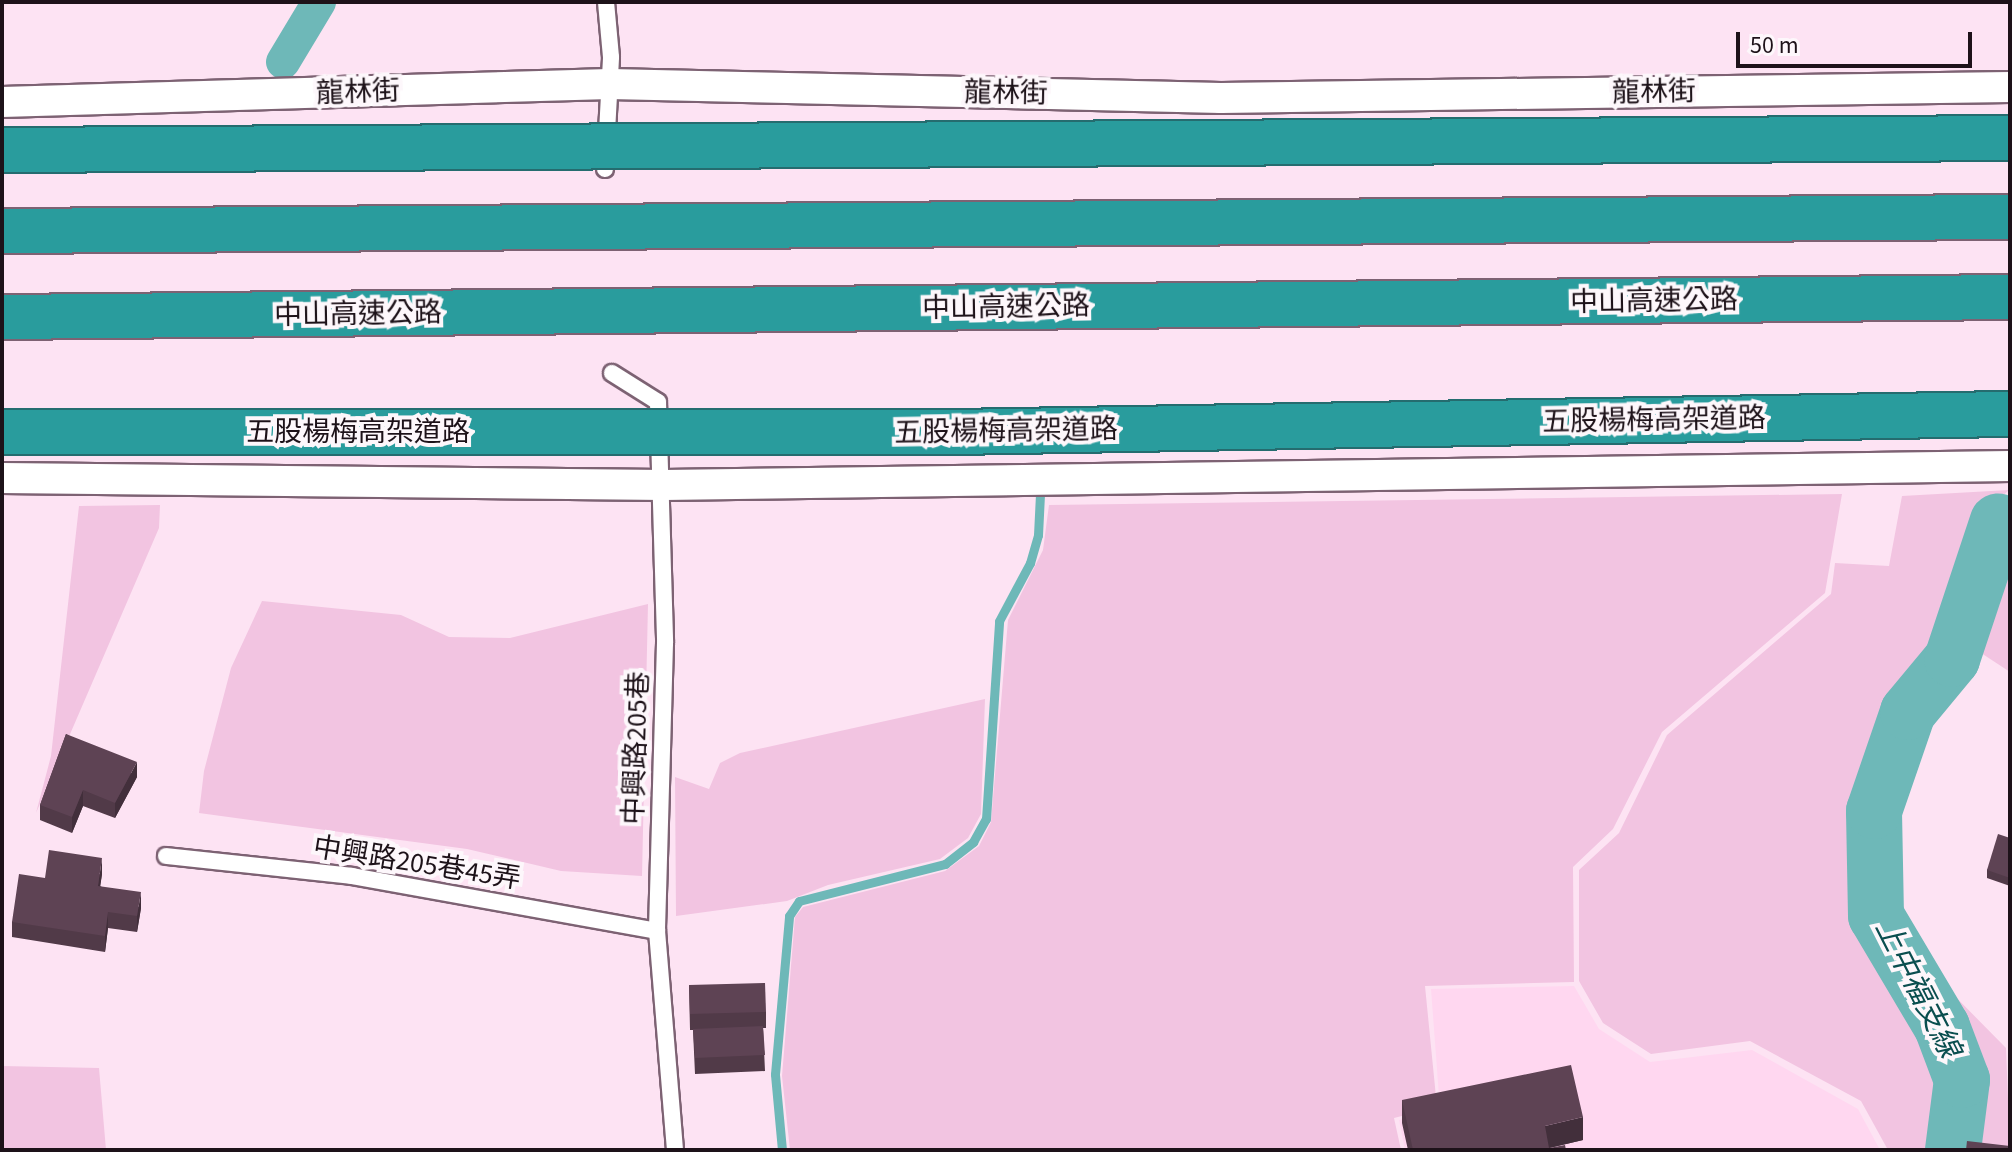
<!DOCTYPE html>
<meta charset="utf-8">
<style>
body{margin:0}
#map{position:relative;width:2012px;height:1152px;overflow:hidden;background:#fde3f3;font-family:"Source Sans 3","Noto Sans TC",sans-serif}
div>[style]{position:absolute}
.built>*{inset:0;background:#ffd7f0}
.green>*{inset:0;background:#f2c4e1}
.stream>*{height:9px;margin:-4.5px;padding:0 4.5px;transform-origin:4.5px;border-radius:4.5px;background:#6eb8b8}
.canal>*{height:34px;margin:-17px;padding:0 17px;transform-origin:17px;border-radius:17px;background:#6eb8b8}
.river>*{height:56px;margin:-28px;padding:0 28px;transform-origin:28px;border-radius:28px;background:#6eb8b8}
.roads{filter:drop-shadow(2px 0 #7d6273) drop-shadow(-2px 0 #7d6273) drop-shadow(0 2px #7d6273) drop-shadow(0 -2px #7d6273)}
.lane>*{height:16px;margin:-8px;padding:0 8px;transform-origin:8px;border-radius:8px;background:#fff}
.street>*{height:30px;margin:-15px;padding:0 15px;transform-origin:15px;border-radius:15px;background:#fff}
.highway>*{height:44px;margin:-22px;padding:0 22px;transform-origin:22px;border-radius:22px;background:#299c9d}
.bridges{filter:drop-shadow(2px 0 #256c6f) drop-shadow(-2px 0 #256c6f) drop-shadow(0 2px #256c6f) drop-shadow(0 -2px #256c6f)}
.highway-bridge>*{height:44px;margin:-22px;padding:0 22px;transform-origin:22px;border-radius:22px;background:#299c9d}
.wall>*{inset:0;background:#513a48}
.shaded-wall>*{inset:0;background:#422f3b}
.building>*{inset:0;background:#5e4354}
span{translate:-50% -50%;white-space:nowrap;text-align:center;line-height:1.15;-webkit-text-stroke:8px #fdf7fb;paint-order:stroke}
.street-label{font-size:28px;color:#1d1219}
.water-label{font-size:30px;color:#0a4e4f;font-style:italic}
.frame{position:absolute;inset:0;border:4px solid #1d1219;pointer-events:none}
.scale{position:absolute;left:1736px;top:32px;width:236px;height:36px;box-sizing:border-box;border:4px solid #1d1219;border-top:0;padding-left:10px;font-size:24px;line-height:28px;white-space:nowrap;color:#1d1219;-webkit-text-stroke:6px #fdf7fb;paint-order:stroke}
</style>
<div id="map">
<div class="built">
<div style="clip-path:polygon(1574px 986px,1599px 1029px,1650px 1062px,1752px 1050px,1858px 1109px,1880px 1150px,1405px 1150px,1399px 1120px,1440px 1109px,1431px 989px)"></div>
</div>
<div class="green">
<div style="clip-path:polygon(2009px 490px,1979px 518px,1945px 603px,1930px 661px,1894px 707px,1860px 809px,1858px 917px,1949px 1085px,1936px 1150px,1888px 1150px,1861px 1101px,1750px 1041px,1651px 1054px,1603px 1023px,1579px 981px,1579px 870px,1619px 833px,1667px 735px,1831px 594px,1835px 563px,1889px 566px,1902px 496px)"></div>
<div style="clip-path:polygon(1842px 494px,1825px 593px,1662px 732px,1613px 829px,1573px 867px,1574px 982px,1425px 986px,1437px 1107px,1394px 1118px,1401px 1150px,790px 1150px,782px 1076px,795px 917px,803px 907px,945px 871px,979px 846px,991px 822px,1008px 620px,1043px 550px,1049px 505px)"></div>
<div style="clip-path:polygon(160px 505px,159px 528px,36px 813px,51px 756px,79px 506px)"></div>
<div style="clip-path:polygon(2010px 536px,2010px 672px,1975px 649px,1986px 598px)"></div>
<div style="clip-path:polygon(262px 601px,401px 615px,449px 637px,510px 638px,648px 604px,642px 876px,561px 871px,467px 849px,199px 813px,204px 771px,231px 668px)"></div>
<div style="clip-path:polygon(985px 699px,981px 814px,968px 838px,940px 859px,828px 885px,787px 901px,676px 916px,675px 777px,709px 789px,720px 763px,740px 753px)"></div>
<div style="clip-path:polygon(1885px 913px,1897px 920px,1936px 977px,2006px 1048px,2010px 1150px,1967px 1150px,1974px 1083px,1964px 1041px)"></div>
<div style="clip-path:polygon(2px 1066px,99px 1068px,106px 1150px,2px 1150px)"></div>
</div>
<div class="stream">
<div style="left:782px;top:1150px;width:76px;rotate:-95.3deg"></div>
<div style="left:775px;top:1074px;width:159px;rotate:-84.9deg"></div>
<div style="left:789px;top:916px;width:18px;rotate:-56deg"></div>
<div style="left:799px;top:901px;width:151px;rotate:-14.2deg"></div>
<div style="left:945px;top:864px;width:36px;rotate:-38deg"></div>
<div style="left:973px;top:842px;width:26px;rotate:-61deg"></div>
<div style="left:986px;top:819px;width:198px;rotate:-86.2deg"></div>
<div style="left:999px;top:621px;width:66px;rotate:-61.9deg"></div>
<div style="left:1030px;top:563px;width:29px;rotate:-74deg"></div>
<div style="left:1038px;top:535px;width:41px;rotate:-87.2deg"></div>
</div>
<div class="canal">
<div style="left:283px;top:62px;width:70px;rotate:-59deg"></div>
</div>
<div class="river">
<div style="left:1953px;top:1150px;width:71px;rotate:-82.7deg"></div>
<div style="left:1962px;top:1080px;width:57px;rotate:-110.7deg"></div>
<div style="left:1942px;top:1027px;width:129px;rotate:-120.7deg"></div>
<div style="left:1876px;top:916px;width:105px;rotate:-91.1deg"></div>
<div style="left:1874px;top:811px;width:105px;rotate:-71deg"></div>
<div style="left:1908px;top:712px;width:69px;rotate:-50.3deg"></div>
<div style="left:1952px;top:659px;width:145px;rotate:-71.6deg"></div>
</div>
<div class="roads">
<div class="lane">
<div style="left:605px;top:169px;width:112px;rotate:-86.9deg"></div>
<div style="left:611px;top:57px;width:55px;rotate:-95.2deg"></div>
<div style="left:612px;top:373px;width:54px;rotate:32.2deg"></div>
<div style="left:658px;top:402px;width:241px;rotate:88.3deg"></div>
<div style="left:665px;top:643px;width:288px;rotate:91.6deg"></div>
<div style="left:657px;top:931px;width:220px;rotate:85.3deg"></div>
<div style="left:166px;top:856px;width:187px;rotate:6.1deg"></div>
<div style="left:352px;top:876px;width:310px;rotate:10.2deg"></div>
</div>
<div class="street">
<div style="left:2px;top:102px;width:608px;rotate:-1.7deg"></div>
<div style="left:610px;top:84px;width:611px;rotate:1.31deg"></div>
<div style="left:1221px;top:98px;width:789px;rotate:-0.8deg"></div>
<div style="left:2px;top:478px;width:662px;rotate:0.61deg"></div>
<div style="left:664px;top:485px;width:1346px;rotate:-0.81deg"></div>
</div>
<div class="highway">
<div style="left:2px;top:231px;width:2008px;rotate:-0.4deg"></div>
<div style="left:2px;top:317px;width:2008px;rotate:-0.57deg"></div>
</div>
</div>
<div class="bridges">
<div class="highway-bridge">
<div style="left:2px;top:150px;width:2008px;rotate:-0.34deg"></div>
<div style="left:2px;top:432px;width:952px"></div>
<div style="left:954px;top:432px;width:1056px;rotate:-0.98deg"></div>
</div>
</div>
<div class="wall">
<div style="clip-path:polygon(66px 734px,137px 777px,115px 818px,83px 806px,72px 833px,40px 820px,40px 805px)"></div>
<div style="clip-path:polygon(2010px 838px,2010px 886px,1987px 878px,1987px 870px)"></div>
<div style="clip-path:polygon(102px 874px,100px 886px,141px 908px,137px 932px,108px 928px,105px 952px,12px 937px,12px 922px,45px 878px)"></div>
<div style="clip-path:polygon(689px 985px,766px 1012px,766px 1028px,763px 1028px,765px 1071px,695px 1074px,693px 1030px,690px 1030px)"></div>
<div style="clip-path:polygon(1402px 1100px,1583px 1140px,1549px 1148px,1566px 1150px,1408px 1150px,1402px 1123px)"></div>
</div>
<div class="shaded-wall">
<div style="clip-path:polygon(137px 762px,137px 777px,115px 818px,115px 803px)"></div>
<div style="clip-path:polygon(83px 790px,83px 806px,72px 833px,72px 817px)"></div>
<div style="clip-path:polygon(102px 858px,102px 874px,98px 902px,98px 886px)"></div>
<div style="clip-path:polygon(141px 892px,141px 908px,137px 932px,137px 916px)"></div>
<div style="clip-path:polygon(108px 912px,108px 928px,105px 952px,105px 936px)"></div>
<div style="clip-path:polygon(1583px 1117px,1583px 1140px,1545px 1149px,1545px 1126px)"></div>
</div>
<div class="building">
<div style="clip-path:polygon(66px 734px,137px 762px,115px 803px,83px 790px,72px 817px,40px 805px)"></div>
<div style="clip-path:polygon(1998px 834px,2010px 838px,2010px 878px,1987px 870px)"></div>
<div style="clip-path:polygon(49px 850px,102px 858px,98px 886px,141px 892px,137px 916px,108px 912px,105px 936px,12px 922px,19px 874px,45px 878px)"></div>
<div style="clip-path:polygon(765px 983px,766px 1012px,690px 1014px,689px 985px)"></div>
<div style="clip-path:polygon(763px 1026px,765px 1055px,695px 1058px,693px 1029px)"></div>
<div style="clip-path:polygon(1571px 1065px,1583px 1117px,1545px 1126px,1549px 1148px,1565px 1145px,1566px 1150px,1413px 1150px,1402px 1100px)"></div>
<div style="clip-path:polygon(1967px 1141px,2010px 1146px,2010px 1150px,1966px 1150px)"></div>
</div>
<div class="street-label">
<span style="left:358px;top:92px;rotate:-2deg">龍林街</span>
<span style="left:1654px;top:92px;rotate:-1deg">龍林街</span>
<span style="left:1006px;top:93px;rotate:1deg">龍林街</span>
<span style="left:1654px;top:301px;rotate:-1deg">中山高速公路</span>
<span style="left:1006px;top:307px;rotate:-1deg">中山高速公路</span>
<span style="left:358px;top:314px;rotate:-1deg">中山高速公路</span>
<span style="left:1654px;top:420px;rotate:-1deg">五股楊梅高架道路</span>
<span style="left:1006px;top:431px;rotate:-1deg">五股楊梅高架道路</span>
<span style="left:358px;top:432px">五股楊梅高架道路</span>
<span style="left:636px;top:748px;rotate:-88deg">中興路205巷</span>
<span style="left:417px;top:863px;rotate:9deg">中興路205巷45弄</span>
</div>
<div class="water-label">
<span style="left:1917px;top:989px;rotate:63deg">上中福支線</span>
</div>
<div class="frame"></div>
<div class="scale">50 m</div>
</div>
